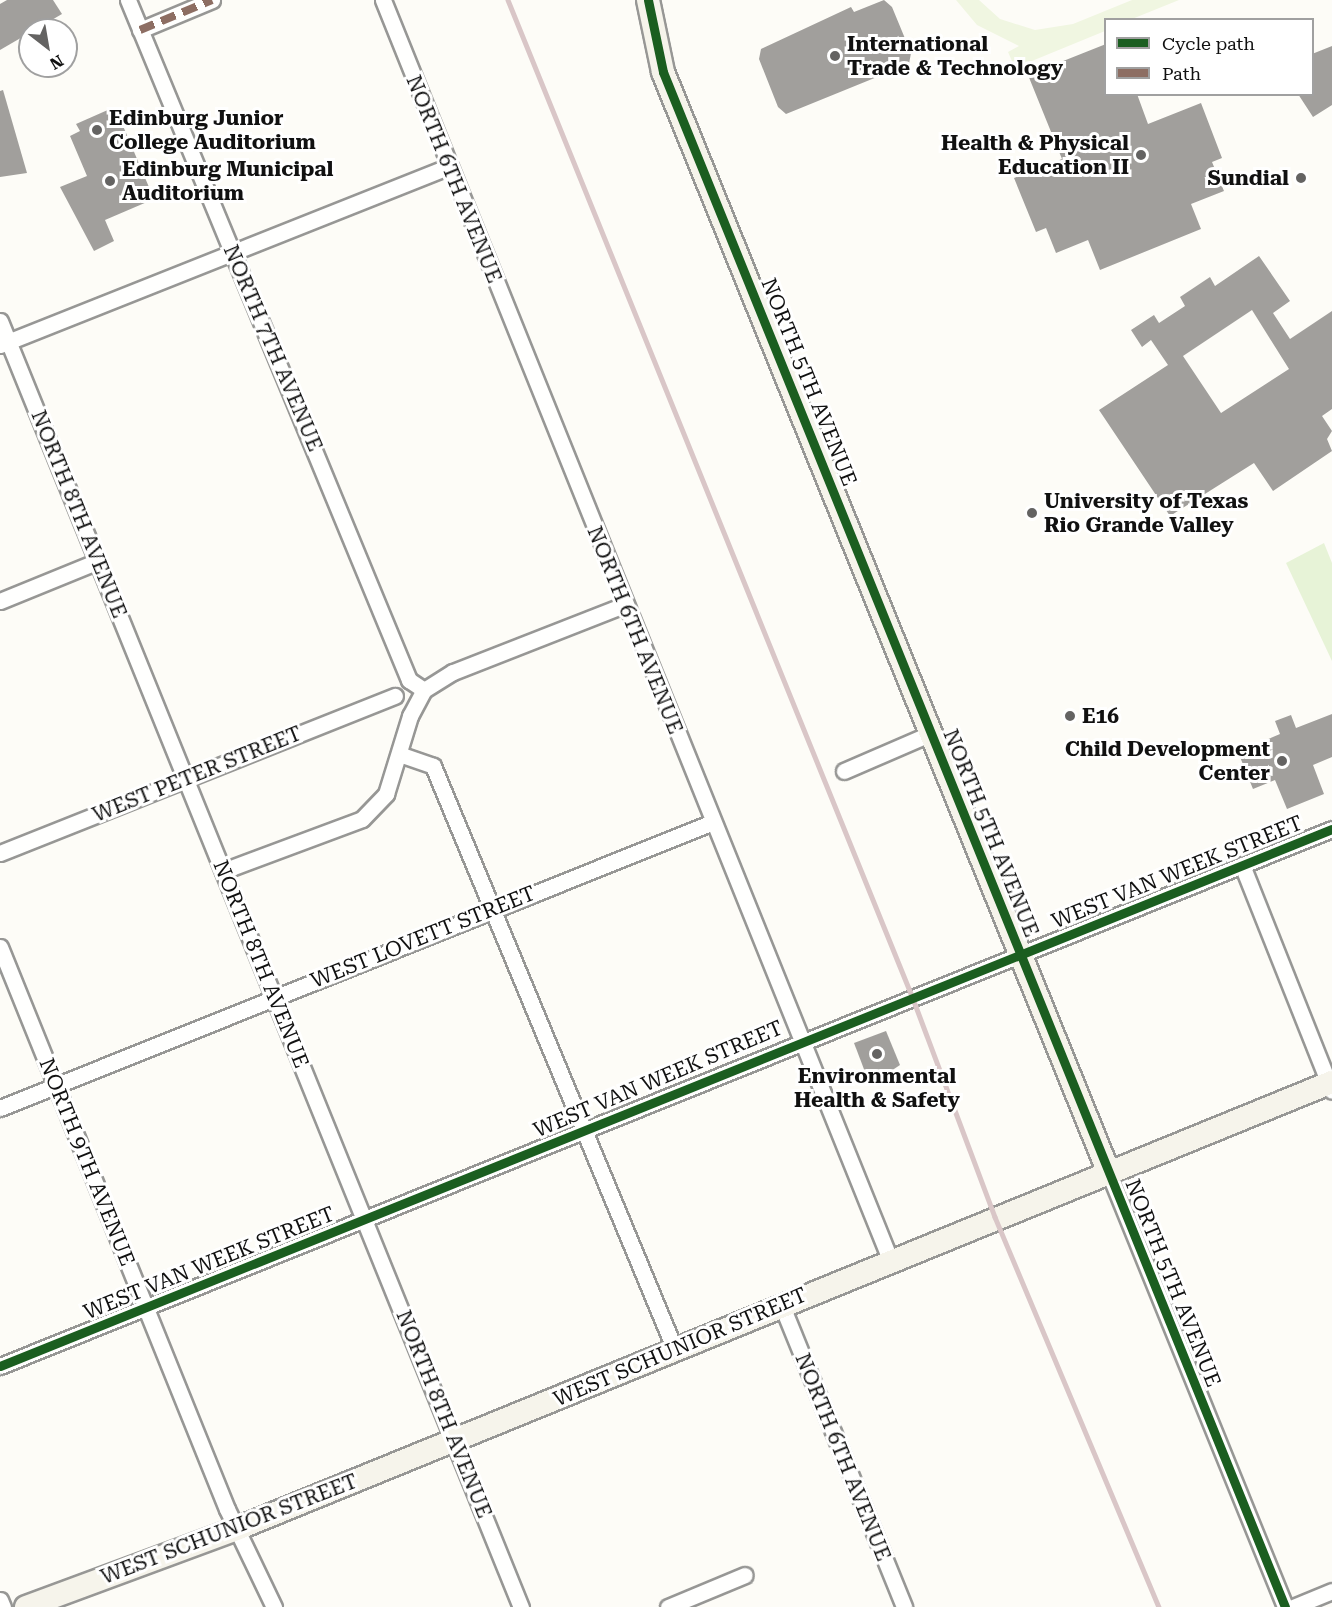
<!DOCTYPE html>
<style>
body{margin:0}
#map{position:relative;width:1332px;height:1607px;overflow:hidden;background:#fdfcf7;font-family:"Roboto Serif",serif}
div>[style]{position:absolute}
.green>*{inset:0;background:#e7f3d7}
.pitch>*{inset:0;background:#f0f6e1}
.building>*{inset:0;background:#a19f9c}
.roads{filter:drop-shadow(2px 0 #979795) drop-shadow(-2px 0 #979795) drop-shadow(0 2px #979795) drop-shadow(0 -2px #979795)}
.street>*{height:15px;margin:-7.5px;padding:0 7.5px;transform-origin:7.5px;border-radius:7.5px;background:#fffffe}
.secondary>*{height:22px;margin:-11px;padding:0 11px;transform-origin:11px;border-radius:11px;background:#f6f4eb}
.rail>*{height:4.5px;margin:-2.25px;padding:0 2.25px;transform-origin:2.25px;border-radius:2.25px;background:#d9c6c7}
.quiet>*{height:8px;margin-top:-4px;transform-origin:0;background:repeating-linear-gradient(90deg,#8d6e63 0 15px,transparent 0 23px)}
.cycleway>*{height:9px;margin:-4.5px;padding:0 4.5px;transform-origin:4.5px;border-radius:4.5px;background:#1b5e20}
.dots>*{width:16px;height:16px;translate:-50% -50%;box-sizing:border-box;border:3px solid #fff;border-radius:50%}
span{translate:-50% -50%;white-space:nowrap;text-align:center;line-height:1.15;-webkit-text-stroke:6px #fff;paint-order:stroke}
.poi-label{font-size:21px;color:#111;font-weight:700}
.left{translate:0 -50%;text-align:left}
.right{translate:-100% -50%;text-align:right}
.street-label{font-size:21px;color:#111}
.legend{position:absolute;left:1104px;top:18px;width:210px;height:78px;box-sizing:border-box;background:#fff;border:2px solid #a0a0a0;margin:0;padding:8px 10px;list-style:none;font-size:18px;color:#111}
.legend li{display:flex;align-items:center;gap:12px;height:30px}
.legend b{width:30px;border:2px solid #a0a0a0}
.north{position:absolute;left:18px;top:18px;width:60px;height:60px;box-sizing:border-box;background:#fff;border:2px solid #a0a0a0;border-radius:50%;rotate:149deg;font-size:16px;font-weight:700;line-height:24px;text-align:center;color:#111}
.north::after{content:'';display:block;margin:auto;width:21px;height:27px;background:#646362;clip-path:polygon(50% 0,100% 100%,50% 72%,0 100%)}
</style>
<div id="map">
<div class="green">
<div style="clip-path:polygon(1324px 543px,1332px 563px,1332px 661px,1286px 563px)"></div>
</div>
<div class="pitch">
<div style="clip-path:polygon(956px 0,979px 0,1000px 19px,1035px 30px,1073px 24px,1132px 0,1179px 0,1132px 19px,1106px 20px,1105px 31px,1015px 68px,1008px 52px,1019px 46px,977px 25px)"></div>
</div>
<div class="building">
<div style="clip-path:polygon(7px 0,53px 0,62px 14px,0 50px,0 4px)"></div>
<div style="clip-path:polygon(884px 0,892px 7px,911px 53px,909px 64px,786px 114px,778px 107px,759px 59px,761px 49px,851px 7px,854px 12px)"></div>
<div style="clip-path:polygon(1106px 44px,1106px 94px,1137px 94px,1148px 124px,1201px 103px,1222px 158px,1212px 162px,1224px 191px,1191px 204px,1201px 229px,1100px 270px,1088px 240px,1056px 253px,1046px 228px,1036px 232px,1014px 178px,1062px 159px,1028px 75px)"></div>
<div style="clip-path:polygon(1332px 46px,1332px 105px,1313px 117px,1298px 94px,1312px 94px,1312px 54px)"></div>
<div style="clip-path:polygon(3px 90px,27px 173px,0 177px,0 91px)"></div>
<div style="clip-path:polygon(110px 109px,113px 116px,118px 114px,154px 199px,105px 220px,114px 241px,94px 251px,60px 187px,87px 176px,70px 136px,80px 131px,76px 124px)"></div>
<div style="clip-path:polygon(evenodd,1259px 256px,1290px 301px,1273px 313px,1290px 339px,1332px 311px,1332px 409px,1322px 416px,1332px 431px,1327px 439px,1332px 451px,1273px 491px,1254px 463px,1170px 516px,1099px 410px,1168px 365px,1151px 340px,1142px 347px,1131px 330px,1154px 315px,1159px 323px,1185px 306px,1180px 297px,1210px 277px,1215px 286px,1259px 256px,1252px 310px,1289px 369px,1221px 413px,1183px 356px,1252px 310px)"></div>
<div style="clip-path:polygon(1332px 714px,1332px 757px,1313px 765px,1324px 794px,1287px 809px,1275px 780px,1253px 789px,1238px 752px,1280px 734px,1275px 721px,1291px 715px,1296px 728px)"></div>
<div style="clip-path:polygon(886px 1031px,900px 1065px,870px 1085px,854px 1043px)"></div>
</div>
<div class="roads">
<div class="street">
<div style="left:128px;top:0;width:736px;rotate:67.55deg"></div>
<div style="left:409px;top:680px;width:18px;rotate:34deg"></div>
<div style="left:383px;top:0;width:1357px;rotate:68.07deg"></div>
<div style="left:140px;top:30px;width:78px;rotate:-22.6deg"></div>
<div style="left:0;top:321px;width:1388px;rotate:67.95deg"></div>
<div style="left:0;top:345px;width:483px;rotate:-21.7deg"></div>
<div style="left:0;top:601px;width:106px;rotate:-22.2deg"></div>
<div style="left:399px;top:754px;width:36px;rotate:19deg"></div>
<div style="left:433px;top:766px;width:632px;rotate:67.49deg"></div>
<div style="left:844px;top:771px;width:96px;rotate:-23.4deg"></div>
<div style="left:0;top:853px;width:425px;rotate:-21.7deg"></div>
<div style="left:1242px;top:865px;width:243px;rotate:68.3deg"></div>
<div style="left:223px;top:871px;width:148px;rotate:-20.5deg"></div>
<div style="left:362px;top:819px;width:35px;rotate:-46deg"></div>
<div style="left:386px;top:794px;width:82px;rotate:-72.9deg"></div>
<div style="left:410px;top:716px;width:30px;rotate:-62deg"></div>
<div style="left:424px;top:690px;width:34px;rotate:-32deg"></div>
<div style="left:453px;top:672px;width:184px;rotate:-21.4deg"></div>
<div style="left:0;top:947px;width:606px;rotate:68.01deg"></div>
<div style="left:227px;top:1509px;width:109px;rotate:64.4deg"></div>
<div style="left:0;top:1108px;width:768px;rotate:-21.86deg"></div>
<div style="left:1109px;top:1173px;width:468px;rotate:67.9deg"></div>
<div style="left:782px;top:1306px;width:325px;rotate:67.9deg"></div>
<div style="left:0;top:1366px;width:1436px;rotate:-21.96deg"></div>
<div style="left:0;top:1600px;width:8px;rotate:67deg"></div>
<div style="left:668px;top:1607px;width:83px;rotate:-22.6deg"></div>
<div style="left:1293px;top:1607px;width:42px;rotate:-22.3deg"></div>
</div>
<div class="secondary">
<div style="left:648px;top:0;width:74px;rotate:78.2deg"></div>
<div style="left:663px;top:72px;width:1188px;rotate:67.95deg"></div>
<div style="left:26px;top:1607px;width:227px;rotate:-20.3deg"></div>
<div style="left:239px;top:1528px;width:1180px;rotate:-22.2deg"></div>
</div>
</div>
<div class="rail">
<div style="left:508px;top:0;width:1075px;rotate:67.92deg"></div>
<div style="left:912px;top:996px;width:236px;rotate:69.4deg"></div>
<div style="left:995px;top:1217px;width:423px;rotate:67.2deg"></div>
</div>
<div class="quiet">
<div style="left:140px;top:30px;width:78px;rotate:-22.6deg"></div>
</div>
<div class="cycleway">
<div style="left:648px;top:0;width:74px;rotate:78.2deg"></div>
<div style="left:663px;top:72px;width:1656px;rotate:67.94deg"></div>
<div style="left:0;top:1366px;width:1436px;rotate:-21.96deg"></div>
</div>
<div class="dots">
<div style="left:835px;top:56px;background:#646362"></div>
<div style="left:97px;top:130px;background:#646362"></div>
<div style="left:1141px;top:155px;background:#646362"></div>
<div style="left:1301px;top:178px;background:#646362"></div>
<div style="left:110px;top:181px;background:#646362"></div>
<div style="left:1032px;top:513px;background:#646362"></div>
<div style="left:1070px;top:716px;background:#646362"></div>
<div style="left:1282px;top:761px;background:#646362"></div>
<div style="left:877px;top:1054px;background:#646362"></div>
</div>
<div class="poi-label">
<span class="left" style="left:847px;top:56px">International<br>Trade &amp; Technology</span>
<span class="left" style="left:109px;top:130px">Edinburg Junior<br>College Auditorium</span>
<span class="right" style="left:1129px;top:155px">Health &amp; Physical<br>Education II</span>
<span class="left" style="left:122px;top:181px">Edinburg Municipal<br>Auditorium</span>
<span class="right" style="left:1289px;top:178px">Sundial</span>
<span class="left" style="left:1044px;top:513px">University of Texas<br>Rio Grande Valley</span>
<span class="left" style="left:1082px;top:716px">E16</span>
<span class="right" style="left:1270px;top:761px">Child Development<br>Center</span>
<span style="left:877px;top:1088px">Environmental<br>Health &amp; Safety</span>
</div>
<div class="street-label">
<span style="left:454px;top:179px;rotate:68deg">NORTH 6TH AVENUE</span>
<span style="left:273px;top:348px;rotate:67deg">NORTH 7TH AVENUE</span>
<span style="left:809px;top:382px;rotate:68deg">NORTH 5TH AVENUE</span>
<span style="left:79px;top:514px;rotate:68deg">NORTH 8TH AVENUE</span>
<span style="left:635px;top:630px;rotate:68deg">NORTH 6TH AVENUE</span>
<span style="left:197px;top:774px;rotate:-22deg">WEST PETER STREET</span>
<span style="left:991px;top:833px;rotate:68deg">NORTH 5TH AVENUE</span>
<span style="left:1177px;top:872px;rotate:-22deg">WEST VAN WEEK STREET</span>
<span style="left:423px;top:937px;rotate:-22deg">WEST LOVETT STREET</span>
<span style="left:261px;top:964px;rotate:68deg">NORTH 8TH AVENUE</span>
<span style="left:658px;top:1079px;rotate:-23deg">WEST VAN WEEK STREET</span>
<span style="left:87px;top:1162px;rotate:68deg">NORTH 9TH AVENUE</span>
<span style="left:209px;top:1263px;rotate:-22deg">WEST VAN WEEK STREET</span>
<span style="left:1173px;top:1283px;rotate:68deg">NORTH 5TH AVENUE</span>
<span style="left:680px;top:1347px;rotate:-23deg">WEST SCHUNIOR STREET</span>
<span style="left:444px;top:1414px;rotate:68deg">NORTH 8TH AVENUE</span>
<span style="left:843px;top:1457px;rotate:68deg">NORTH 6TH AVENUE</span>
<span style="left:229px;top:1529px;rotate:-21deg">WEST SCHUNIOR STREET</span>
</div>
<ul class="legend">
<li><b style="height:8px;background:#1b5e20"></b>Cycle path</li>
<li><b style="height:8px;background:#8d6e63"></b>Path</li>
</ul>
<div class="north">N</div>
</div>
